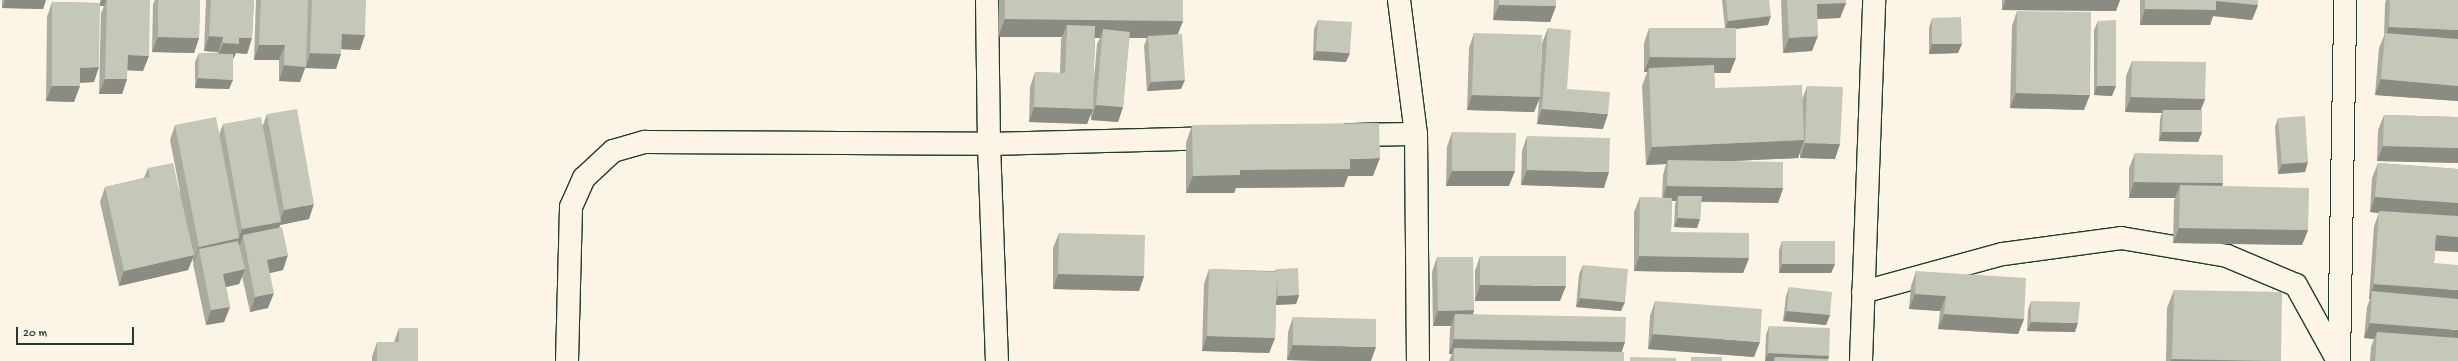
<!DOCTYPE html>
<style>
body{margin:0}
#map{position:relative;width:2458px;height:361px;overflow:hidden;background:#fcf5e5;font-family:"Gochi Hand",sans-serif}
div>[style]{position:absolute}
.roads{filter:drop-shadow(1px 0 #1f3d34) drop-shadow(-1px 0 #1f3d34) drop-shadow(0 1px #1f3d34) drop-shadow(0 -1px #1f3d34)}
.minor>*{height:22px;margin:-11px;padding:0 11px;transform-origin:11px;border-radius:11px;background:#fcf5e5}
.wall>*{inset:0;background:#a9ab9f}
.shaded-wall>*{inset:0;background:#8a8b82}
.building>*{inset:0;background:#c5c7b9}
span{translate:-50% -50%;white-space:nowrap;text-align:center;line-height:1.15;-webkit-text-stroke:3.5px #fcf5e5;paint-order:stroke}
.scale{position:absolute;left:16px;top:327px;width:118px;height:18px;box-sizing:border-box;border:2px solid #1f3d34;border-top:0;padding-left:5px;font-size:12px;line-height:14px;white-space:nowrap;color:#1f3d34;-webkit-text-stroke:3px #fcf5e5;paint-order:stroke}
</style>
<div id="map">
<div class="roads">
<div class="minor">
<div style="left:987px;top:0;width:144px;rotate:89.2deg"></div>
<div style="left:989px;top:144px;width:217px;rotate:87.9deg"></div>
<div style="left:1399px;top:0;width:135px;rotate:82.8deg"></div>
<div style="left:1416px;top:134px;width:227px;rotate:89.5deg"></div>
<div style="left:1349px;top:135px;width:67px;rotate:-0.9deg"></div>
<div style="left:1863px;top:292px;width:145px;rotate:-15.2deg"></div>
<div style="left:2003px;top:254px;width:119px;rotate:-7.7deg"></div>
<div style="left:2121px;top:238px;width:108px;rotate:9.6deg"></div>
<div style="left:2227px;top:256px;width:75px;rotate:22.8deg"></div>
<div style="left:2296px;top:285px;width:87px;rotate:61.1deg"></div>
<div style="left:567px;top:361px;width:154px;rotate:-88.5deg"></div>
<div style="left:571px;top:207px;width:32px;rotate:-66deg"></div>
<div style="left:584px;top:178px;width:40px;rotate:-43deg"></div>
<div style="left:613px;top:151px;width:33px;rotate:-16deg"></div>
<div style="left:645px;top:142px;width:344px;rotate:0.3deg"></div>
<div style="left:989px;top:144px;width:228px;rotate:-1.5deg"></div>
<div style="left:1861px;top:361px;width:361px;rotate:-87.9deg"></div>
<div style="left:2339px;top:361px;width:361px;rotate:-89deg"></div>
</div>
</div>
<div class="wall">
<div style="clip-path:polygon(2px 0,46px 0,43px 9px,2px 8px)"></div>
<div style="clip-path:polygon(100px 0,150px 0,143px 71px,127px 70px,127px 79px,122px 94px,99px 94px,101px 13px,104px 6px,100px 6px,94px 82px,80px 83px,74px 102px,46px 101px,47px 17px,52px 2px,100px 3px)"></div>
<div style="clip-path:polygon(155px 0,200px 0,199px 38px,194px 53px,152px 52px,153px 4px)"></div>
<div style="clip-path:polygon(206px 0,254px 0,252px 38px,247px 54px,236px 53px,233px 59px,229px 89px,195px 88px,195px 62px,199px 53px,217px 53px,218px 52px,204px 51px)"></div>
<div style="clip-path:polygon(256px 0,366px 0,360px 50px,341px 49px,336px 69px,305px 68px,300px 82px,279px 81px,279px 60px,254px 60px)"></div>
<div style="clip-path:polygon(evenodd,999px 0,1183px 0,1178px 34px,1181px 89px,1147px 91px,1144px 46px,1147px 38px,1129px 38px,1123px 107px,1118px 122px,1091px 120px,1091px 113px,1087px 124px,1029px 122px,1030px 87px,1035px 72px,1060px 73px,1061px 40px,1062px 37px,998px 37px,999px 0,1095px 38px,1100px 38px,1097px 44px,1093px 91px,1095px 38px)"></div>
<div style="clip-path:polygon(1494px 0,1556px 0,1556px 6px,1550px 22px,1493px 20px)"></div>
<div style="clip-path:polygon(1722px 0,1769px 0,1768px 25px,1736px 29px,1730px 73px,1714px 73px,1715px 88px,1802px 100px,1807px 86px,1835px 159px,1800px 158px,1800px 152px,1798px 158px,1733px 161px,1783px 188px,1778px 203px,1701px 202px,1700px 219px,1697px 228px,1674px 227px,1675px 205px,1676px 201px,1672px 201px,1671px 232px,1749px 258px,1743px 273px,1634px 271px,1634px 212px,1640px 197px,1662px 198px,1663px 175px,1666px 164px,1646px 165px,1642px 86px,1647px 72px,1644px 72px,1644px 43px,1649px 28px,1725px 28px)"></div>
<div style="clip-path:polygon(1781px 0,1846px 0,1846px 3px,1840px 18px,1817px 19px,1812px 51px,1783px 53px)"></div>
<div style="clip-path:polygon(2002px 0,2120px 0,2116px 11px,2002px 10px)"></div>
<div style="clip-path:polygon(2140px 0,2258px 0,2258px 5px,2252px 20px,2213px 16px,2210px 25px,2140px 25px)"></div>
<div style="clip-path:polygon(2386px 0,2458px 0,2458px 101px,2375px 95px,2379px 48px,2384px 36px,2385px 4px)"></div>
<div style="clip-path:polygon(2017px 11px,2084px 110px,2010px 108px,2012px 26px)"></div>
<div style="clip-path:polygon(1932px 18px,1958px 53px,1929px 54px,1929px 28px)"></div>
<div style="clip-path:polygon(1318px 20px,1346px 62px,1313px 60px,1314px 29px)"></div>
<div style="clip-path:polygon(2098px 21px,2112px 96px,2094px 95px,2094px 30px)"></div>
<div style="clip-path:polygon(1548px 28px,1567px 89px,1603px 129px,1537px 124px,1539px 100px,1534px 112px,1467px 110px,1469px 48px,1474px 33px,1541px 70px,1542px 43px)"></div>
<div style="clip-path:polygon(2132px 61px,2205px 99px,2201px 110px,2202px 132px,2198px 142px,2159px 141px,2160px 119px,2162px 113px,2125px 112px,2126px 76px)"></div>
<div style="clip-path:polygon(267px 114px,309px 219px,280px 225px,279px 228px,283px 270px,270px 273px,268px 308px,250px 312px,242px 276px,239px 284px,226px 287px,230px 307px,224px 322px,206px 325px,193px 264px,194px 262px,193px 262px,193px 258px,188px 270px,119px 286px,100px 202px,105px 187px,144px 178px,148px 168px,180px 191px,170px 140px,175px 125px,219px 135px,223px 124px,263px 125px)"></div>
<div style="clip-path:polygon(2384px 115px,2458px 117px,2458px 163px,2377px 161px,2378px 130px)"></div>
<div style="clip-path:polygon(2278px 118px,2305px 172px,2278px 174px,2275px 127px)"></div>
<div style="clip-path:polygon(1192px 125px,1373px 176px,1348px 176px,1344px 187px,1236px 188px,1234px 193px,1186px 193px,1186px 143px)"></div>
<div style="clip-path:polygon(1452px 132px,1509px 186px,1446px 186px,1447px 147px)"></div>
<div style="clip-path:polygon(1527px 136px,1604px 188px,1521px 185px,1522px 151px)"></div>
<div style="clip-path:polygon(2135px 153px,2223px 183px,2222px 186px,2308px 230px,2302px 245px,2173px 243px,2174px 201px,2175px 198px,2129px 198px,2129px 168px)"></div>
<div style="clip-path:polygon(2378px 163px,2458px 169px,2458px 252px,2435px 251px,2434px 263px,2458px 361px,2370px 361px,2371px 347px,2374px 339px,2364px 338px,2367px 307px,2370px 299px,2369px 299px,2374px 226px,2379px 213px,2370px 212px,2372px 178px)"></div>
<div style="clip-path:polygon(1059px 233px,1144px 276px,1139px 291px,1053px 289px,1053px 248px)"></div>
<div style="clip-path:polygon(1782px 241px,1835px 264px,1831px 273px,1779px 273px,1779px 250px)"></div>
<div style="clip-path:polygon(1480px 256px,1560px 301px,1475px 301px,1475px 271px)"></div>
<div style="clip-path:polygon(1437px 257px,1474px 310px,1473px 314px,1625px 342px,1621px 352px,1624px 361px,1449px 361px,1452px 354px,1449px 354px,1450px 329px,1451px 326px,1433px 326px,1432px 272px)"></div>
<div style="clip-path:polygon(1583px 265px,1621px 311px,1576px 307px,1579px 274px)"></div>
<div style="clip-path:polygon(1209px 269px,1275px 271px,1276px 269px,1299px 295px,1296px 304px,1276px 305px,1275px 338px,1269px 353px,1202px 351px,1204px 284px)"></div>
<div style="clip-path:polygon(1916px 271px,2024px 319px,2018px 334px,1938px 329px,1940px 311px,1909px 309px,1911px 286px)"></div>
<div style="clip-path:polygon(1789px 287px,1830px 315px,1826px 325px,1783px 321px,1786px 296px)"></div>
<div style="clip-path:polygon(2174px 290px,2281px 361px,2166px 361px,2167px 308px)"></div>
<div style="clip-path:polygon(1655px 301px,1754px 357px,1648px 349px,1650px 316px)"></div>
<div style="clip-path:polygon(2031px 301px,2075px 332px,2027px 331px,2028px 310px)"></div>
<div style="clip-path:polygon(1293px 317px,1371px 361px,1321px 361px,1287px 360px,1288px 332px)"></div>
<div style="clip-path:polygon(1769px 326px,1829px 356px,1828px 361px,1765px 361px,1766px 335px)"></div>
<div style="clip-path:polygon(399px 328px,418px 361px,372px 361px,372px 357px,377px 342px,394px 342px)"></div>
</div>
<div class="shaded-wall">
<div style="clip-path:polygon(5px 0,46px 0,43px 9px,2px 8px)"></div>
<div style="clip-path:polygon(102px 0,106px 0,104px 6px,100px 6px)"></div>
<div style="clip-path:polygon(2006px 0,2120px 0,2116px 11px,2002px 10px)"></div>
<div style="clip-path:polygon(2216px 1px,2258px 5px,2252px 20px,2213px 16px,2210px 25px,2140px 25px,2145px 9px)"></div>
<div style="clip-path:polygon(1846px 3px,1840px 18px,1811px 19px,1817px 4px)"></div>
<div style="clip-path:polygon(1499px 5px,1556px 6px,1550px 22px,1493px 20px)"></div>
<div style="clip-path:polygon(1771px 16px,1768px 25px,1725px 30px,1728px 21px)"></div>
<div style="clip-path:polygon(1005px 19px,1183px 21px,1176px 39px,1148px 36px,1147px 38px,1102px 38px,1103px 29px,1100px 38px,1066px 37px,1067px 25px,1062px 37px,998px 37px)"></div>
<div style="clip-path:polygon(2389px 27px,2458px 30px,2458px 45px,2384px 41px)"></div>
<div style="clip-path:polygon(342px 34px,365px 35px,360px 50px,336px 49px)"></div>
<div style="clip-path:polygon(209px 36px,223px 37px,218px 52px,204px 51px)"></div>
<div style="clip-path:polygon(1818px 36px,1812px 51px,1783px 53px,1789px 38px)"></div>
<div style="clip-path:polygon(158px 37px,199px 38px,194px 53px,152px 52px)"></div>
<div style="clip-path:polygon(239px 38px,252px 38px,247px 54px,236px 53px,233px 59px,217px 58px,223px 43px)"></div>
<div style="clip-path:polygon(1932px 44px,1962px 44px,1958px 53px,1929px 54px)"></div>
<div style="clip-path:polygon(259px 45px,285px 45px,279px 60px,254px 60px)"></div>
<div style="clip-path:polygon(1316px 51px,1350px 53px,1346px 62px,1313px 60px)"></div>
<div style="clip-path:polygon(310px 53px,341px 54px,336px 69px,305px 68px,300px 82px,279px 81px,284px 65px,306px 67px)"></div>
<div style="clip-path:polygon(128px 55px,149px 56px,143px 71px,122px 70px)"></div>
<div style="clip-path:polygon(1650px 57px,1736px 58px,1730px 73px,1649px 72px,1649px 68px,1647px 72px,1644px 72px)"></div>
<div style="clip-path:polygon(99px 67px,94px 82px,75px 83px,80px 68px)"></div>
<div style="clip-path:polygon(198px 78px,233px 80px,229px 89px,195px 88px)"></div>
<div style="clip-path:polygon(105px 79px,127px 79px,122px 94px,99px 94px)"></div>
<div style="clip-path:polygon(2381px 79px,2458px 86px,2458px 101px,2375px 95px)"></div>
<div style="clip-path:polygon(1185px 80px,1181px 89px,1147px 91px,1151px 82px)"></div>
<div style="clip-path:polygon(52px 86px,80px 86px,74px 102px,46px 101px)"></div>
<div style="clip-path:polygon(2097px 86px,2116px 86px,2112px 96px,2094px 95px)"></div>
<div style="clip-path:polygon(2016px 93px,2090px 95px,2084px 110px,2010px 108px)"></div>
<div style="clip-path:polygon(1472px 95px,1540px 97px,1534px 112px,1467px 110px)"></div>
<div style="clip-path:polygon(2131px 97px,2205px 99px,2199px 114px,2163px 110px,2162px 113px,2125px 112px)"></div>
<div style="clip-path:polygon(1096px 105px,1123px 107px,1118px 122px,1091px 120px)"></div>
<div style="clip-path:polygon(1034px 107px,1093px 109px,1087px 124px,1029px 122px)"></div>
<div style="clip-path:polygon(1542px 109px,1608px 114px,1603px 129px,1537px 124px)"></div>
<div style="clip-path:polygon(2162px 132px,2202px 132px,2198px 142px,2159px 141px)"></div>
<div style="clip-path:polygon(1804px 140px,1798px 158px,1668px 164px,1668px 160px,1666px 164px,1646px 165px,1652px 147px)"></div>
<div style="clip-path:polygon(1805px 143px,1840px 144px,1835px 159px,1800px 158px)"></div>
<div style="clip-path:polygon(2383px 146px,2458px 148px,2458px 163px,2377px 161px)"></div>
<div style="clip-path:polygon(1380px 158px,1373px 176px,1348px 176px,1344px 187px,1236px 188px,1234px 193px,1186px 193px,1193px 176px,1240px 170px,1350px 159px)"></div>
<div style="clip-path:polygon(2308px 162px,2305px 172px,2278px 174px,2282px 164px)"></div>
<div style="clip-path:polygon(1527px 170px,1609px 172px,1604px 188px,1521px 185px)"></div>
<div style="clip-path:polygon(1452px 171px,1515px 171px,1509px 186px,1446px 186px)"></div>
<div style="clip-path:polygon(2134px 182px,2223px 183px,2218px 198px,2180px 185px,2175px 198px,2129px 198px)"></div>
<div style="clip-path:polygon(1667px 186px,1783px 188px,1778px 203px,1678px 201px,1678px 196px,1676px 201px,1662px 201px)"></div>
<div style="clip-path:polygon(2375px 197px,2458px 203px,2458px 218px,2379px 211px,2379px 213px,2370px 212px)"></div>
<div style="clip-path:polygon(314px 204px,309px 219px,280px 225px,276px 237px,243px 235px,240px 244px,237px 244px,242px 229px,279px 222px,284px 210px)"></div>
<div style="clip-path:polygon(1678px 218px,1700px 219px,1697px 228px,1674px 227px)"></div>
<div style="clip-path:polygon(2179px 228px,2308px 230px,2302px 245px,2173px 243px)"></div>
<div style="clip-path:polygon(2436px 235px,2458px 237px,2458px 252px,2431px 250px)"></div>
<div style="clip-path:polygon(239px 238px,233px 254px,199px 249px,194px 262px,193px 262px,199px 247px)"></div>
<div style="clip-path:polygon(194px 255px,188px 270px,119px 286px,124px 271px)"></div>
<div style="clip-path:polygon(288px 255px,283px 270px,261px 275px,267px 260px)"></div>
<div style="clip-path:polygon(1639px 256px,1749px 258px,1743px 273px,1634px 271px)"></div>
<div style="clip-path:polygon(1782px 264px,1835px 264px,1831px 273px,1779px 273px)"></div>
<div style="clip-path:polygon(245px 269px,239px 284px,218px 289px,223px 274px)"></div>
<div style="clip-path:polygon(1058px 274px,1144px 276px,1139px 291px,1053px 289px)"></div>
<div style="clip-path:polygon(2374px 284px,2458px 290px,2458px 305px,2372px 291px,2370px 299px,2369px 299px)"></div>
<div style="clip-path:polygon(1480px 285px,1566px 286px,1560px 301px,1475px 301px)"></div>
<div style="clip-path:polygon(274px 293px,268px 308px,250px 312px,255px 297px)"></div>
<div style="clip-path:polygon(1915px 294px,1946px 296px,1940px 311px,1909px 309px)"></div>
<div style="clip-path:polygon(1299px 295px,1296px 304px,1274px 305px,1278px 296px)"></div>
<div style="clip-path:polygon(1580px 298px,1625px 302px,1621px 311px,1576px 307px)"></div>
<div style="clip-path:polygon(230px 307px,224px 322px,206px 325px,211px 310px)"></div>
<div style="clip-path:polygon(1474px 310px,1469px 325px,1455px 314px,1451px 326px,1433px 326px,1438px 311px)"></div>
<div style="clip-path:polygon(1787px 311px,1830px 315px,1826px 325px,1783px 321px)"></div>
<div style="clip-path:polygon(1944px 314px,2024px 319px,2018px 334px,1938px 329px)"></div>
<div style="clip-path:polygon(2031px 322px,2078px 323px,2075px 332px,2027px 331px)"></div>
<div style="clip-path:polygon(2370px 323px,2458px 330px,2458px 346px,2377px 332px,2374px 339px,2364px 338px)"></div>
<div style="clip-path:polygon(1653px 334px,1760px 342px,1754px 357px,1648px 349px)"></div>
<div style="clip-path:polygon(1207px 336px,1275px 338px,1269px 353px,1202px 351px)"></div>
<div style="clip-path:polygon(1454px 339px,1625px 342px,1620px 357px,1454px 348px,1452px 354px,1449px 354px)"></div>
<div style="clip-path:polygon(1293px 345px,1376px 347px,1371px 361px,1321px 361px,1287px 360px)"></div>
<div style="clip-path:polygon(1768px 353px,1829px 356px,1827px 361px,1775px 357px,1773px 361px,1765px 361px)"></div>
<div style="clip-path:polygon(2172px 359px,2254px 361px,2171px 361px)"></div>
</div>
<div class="building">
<div style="clip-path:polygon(107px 0,150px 0,149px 56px,128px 55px,127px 79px,105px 79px)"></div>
<div style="clip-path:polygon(158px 0,200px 0,199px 38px,158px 37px)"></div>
<div style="clip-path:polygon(211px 0,254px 0,252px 38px,239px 38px,239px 44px,223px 43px,223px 37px,209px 36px)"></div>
<div style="clip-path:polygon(261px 0,308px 0,306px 67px,284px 65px,285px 45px,259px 45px)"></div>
<div style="clip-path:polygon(312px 0,366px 0,365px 35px,342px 34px,341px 54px,310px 53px)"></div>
<div style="clip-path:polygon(1005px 0,1183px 0,1183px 21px,1005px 19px)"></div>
<div style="clip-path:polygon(1499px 0,1556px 0,1556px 6px,1499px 5px)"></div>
<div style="clip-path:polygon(1726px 0,1769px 0,1771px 16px,1728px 21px)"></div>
<div style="clip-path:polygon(1787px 0,1846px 0,1846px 3px,1817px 4px,1818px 36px,1789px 38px)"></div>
<div style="clip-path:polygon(2145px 0,2258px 0,2258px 5px,2216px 1px,2216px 10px,2145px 9px)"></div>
<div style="clip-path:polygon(2390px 0,2458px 0,2458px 30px,2389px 27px)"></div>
<div style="clip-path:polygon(52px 2px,100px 3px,99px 67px,80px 68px,80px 86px,52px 86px)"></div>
<div style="clip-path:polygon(2017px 11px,2091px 12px,2090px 95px,2016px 93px)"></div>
<div style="clip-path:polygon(1961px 17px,1962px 44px,1932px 44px,1932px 18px)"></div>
<div style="clip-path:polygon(1318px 20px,1352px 22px,1350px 53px,1316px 51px)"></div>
<div style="clip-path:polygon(2116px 20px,2116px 86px,2097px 86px,2098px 21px)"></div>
<div style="clip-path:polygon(1067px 25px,1095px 26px,1093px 109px,1034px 107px,1035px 72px,1065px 73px)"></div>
<div style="clip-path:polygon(1548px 28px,1571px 30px,1567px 89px,1610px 92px,1608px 114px,1542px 109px)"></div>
<div style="clip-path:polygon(1649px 28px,1736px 28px,1736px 58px,1650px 57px)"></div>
<div style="clip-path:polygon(1103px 29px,1130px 32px,1123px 107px,1096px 105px)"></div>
<div style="clip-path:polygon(1474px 33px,1542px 35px,1540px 97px,1472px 95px)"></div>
<div style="clip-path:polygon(2385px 33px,2458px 39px,2458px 86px,2381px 79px)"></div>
<div style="clip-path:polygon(1182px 34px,1185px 80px,1151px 82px,1148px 36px)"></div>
<div style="clip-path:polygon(199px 53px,233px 54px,233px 80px,198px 78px)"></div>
<div style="clip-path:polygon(2132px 61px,2206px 62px,2205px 99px,2131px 97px)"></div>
<div style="clip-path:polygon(1714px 65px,1715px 88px,1802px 85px,1804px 140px,1652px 147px,1649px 68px)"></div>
<div style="clip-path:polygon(1807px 86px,1843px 87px,1840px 144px,1805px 143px)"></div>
<div style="clip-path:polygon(297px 109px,314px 204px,284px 210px,267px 114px)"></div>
<div style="clip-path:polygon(2163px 110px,2202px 110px,2202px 132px,2162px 132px)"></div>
<div style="clip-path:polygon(2384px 115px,2458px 117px,2458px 148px,2383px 146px)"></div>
<div style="clip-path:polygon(2305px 116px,2308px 162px,2282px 164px,2278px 118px)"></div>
<div style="clip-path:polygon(216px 117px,239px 238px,199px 247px,175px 125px)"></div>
<div style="clip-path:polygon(261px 117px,281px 222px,242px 229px,223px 124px)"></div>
<div style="clip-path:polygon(1379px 123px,1380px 158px,1350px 159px,1350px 169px,1240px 170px,1240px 175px,1193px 176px,1192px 125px)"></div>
<div style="clip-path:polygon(1452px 132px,1516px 133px,1515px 171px,1452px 171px)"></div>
<div style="clip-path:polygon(1527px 136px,1610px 138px,1609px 172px,1527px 170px)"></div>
<div style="clip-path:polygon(2135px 153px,2223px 155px,2223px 183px,2134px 182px)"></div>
<div style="clip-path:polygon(1668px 160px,1783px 162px,1783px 188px,1667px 186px)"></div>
<div style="clip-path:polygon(173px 163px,194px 255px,124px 271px,105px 187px,150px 177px,148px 168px)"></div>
<div style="clip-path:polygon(2378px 163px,2458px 169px,2458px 203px,2375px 197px)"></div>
<div style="clip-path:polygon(2180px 185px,2309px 188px,2308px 230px,2179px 228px)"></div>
<div style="clip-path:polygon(1678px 196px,1702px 196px,1700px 219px,1678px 218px)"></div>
<div style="clip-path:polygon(1640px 197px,1672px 198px,1671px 232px,1749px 233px,1749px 258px,1639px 256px)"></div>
<div style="clip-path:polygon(2379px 211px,2458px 216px,2458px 237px,2436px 235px,2434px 263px,2458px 265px,2458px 290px,2374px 284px)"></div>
<div style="clip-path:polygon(282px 227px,288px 255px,267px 260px,274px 293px,255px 297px,243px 235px)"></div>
<div style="clip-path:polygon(1059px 233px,1145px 235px,1144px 276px,1058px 274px)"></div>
<div style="clip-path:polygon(238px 241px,245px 269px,223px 274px,230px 307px,211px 310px,199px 249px)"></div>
<div style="clip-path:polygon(1782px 241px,1835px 241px,1835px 264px,1782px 264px)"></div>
<div style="clip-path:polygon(1480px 256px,1566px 256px,1566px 286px,1480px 285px)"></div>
<div style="clip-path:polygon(1437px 257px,1473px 257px,1474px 310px,1438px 311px)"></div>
<div style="clip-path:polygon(1583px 265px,1628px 269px,1625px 302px,1580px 298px)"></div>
<div style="clip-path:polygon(1298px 268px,1299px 295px,1278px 296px,1276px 269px)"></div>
<div style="clip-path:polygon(1209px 269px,1277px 272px,1275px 338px,1207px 336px)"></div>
<div style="clip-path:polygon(1916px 271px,2026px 278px,2024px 319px,1944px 314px,1946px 296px,1915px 294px)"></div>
<div style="clip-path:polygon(1789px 287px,1832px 292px,1830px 315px,1787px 311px)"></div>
<div style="clip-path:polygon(2174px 290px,2282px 292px,2281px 361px,2172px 359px)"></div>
<div style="clip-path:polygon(2372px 291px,2458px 299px,2458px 330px,2370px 323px)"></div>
<div style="clip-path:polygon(1655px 301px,1762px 309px,1760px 342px,1653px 334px)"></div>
<div style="clip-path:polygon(2031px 301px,2080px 302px,2078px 323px,2031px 322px)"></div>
<div style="clip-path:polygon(1455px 314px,1626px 317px,1625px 342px,1454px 339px)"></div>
<div style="clip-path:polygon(1293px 317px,1376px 319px,1376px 347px,1293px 345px)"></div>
<div style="clip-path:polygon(1769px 326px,1830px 328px,1829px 356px,1768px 353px)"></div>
<div style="clip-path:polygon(399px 328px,418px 328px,418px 361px,377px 361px,377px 342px,399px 342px)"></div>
<div style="clip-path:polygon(2377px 332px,2458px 338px,2458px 361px,2375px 361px)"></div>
<div style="clip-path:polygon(1454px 348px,1624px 352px,1624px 361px,1454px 361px)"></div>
<div style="clip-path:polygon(1630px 357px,1676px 358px,1676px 361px,1630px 361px)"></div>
<div style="clip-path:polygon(1691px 357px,1722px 357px,1722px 361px,1691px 361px)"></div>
<div style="clip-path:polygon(1775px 357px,1828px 359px,1828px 361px,1775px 361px)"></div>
</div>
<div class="scale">20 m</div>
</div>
